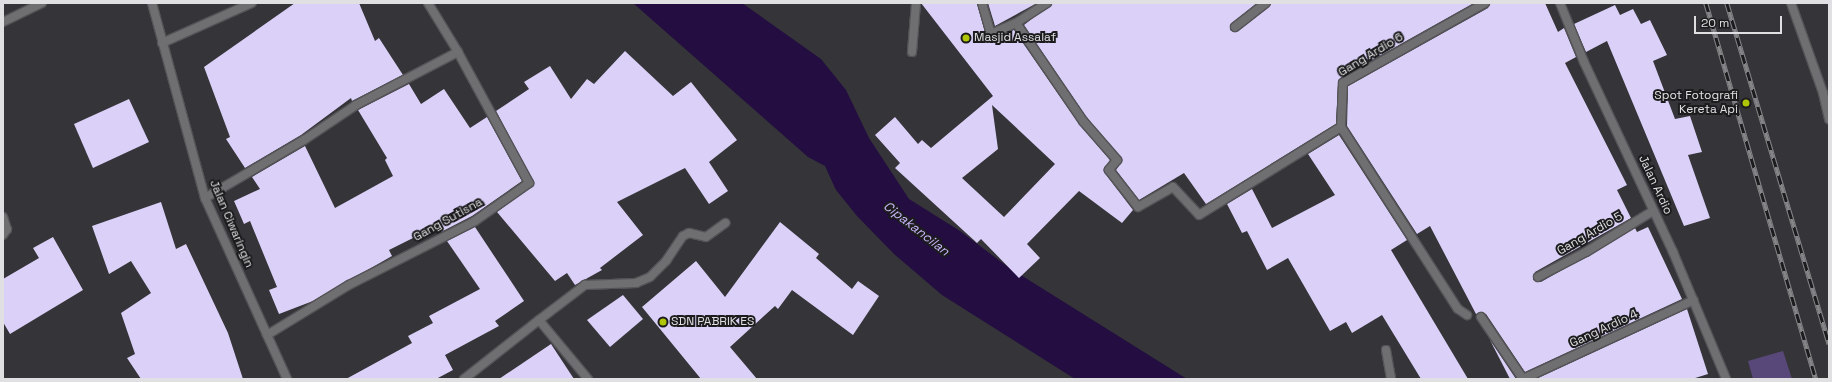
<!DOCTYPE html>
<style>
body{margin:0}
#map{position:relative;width:1832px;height:382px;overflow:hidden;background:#353438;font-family:"Space Grotesk",sans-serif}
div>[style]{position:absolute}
.green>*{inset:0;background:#584879}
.water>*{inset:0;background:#230d41}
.building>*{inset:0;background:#dbd0f8}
.roads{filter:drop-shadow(1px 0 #545357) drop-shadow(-1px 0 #545357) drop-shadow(0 1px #545357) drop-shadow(0 -1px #545357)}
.service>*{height:8px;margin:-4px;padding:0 4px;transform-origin:4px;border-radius:4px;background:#6f6f71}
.minor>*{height:8px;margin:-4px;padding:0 4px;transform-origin:4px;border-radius:4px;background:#6f6f71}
.rail>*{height:4.5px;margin-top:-2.25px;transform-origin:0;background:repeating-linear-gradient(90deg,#1c1c1e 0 9px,#858487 0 18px);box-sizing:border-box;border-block:1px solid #858487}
.dots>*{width:11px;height:11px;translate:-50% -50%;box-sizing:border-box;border:2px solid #1c1c1e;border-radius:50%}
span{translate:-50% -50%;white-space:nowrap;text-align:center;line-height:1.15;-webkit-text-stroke:4px #1c1c1e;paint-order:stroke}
.poi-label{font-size:12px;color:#e0dfe2}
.left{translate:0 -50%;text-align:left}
.right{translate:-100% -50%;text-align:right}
.street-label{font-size:12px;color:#e0dfe2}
.water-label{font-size:13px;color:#cbb6fc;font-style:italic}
.frame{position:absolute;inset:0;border:4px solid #e0dfe2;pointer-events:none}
.scale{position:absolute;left:1694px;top:16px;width:88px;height:18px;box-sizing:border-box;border:2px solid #e0dfe2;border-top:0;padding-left:5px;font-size:12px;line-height:14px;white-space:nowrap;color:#e0dfe2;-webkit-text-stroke:3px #1c1c1e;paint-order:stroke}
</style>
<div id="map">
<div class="green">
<div style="clip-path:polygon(1783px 351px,1792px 379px,1753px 379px,1748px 361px)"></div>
</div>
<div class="water">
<div style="clip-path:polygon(633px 3px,742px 3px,821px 59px,846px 90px,869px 138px,909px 199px,960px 231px,1008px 267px,1187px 379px,1075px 379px,942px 295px,894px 254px,857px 216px,836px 190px,825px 166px,808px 157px)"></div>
</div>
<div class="building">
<div style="clip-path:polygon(295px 3px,359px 3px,375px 41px,379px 38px,403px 75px,352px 101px,351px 98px,301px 135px,245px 168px,226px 139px,230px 137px,204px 67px)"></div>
<div style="clip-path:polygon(evenodd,921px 3px,977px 3px,986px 36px,990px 39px,1014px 30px,1079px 124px,1110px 160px,1104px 172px,1133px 210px,1122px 223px,1079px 191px,1027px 244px,1040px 258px,1019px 278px,981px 239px,977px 243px,895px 168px,900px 163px,875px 135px,895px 117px,918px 144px,922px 140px,931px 148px,993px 96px,921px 3px,992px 105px,1055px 164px,1004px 217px,962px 178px,998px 149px,992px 105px)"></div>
<div style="clip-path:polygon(988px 3px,1037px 3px,995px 26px)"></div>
<div style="clip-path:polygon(1052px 3px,1257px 3px,1230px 25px,1230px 30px,1235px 32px,1271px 3px,1474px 3px,1340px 78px,1336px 124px,1206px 204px,1184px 173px,1139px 200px,1116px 170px,1122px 161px,1121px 157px,1087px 118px,1024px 25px)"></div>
<div style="clip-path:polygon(1490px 3px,1545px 3px,1558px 32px,1564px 28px,1576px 57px,1565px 63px,1627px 185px,1617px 190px,1631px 218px,1535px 272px,1533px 280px,1541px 282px,1635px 228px,1637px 232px,1648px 227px,1682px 299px,1525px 372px,1486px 314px,1481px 312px,1476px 314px,1430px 226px,1417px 234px,1347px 126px,1348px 86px,1488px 8px)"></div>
<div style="clip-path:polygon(1615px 5px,1620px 15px,1633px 9px,1641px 24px,1650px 20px,1667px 55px,1653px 61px,1675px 119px,1690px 116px,1702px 152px,1688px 155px,1710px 218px,1684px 226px,1607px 41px,1586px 52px,1574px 24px)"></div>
<div style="clip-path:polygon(625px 51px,673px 96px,691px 82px,737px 140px,709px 162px,728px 191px,709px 204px,685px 168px,617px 202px,643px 235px,600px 268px,602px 270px,575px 285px,567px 273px,555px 281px,497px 212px,534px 183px,496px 111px,529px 89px,524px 82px,550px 66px,571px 99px,587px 79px,594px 84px)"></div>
<div style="clip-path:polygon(409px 84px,421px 104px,444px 89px,470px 128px,487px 117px,522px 181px,472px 216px,441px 232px,437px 226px,389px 250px,392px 256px,313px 301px,279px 314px,269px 290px,277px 287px,250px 221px,244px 224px,234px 201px,260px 189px,252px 177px,305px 146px,335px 208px,393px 176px,385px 160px,387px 158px,358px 110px)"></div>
<div style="clip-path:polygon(129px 99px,149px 142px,93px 168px,74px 124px)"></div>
<div style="clip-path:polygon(1339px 135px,1407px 240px,1391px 250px,1468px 379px,1421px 379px,1382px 315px,1352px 333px,1346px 322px,1330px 331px,1288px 258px,1267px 270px,1247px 231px,1242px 233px,1227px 204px,1252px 189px,1272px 228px,1335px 195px,1308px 154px)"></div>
<div style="clip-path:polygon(161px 202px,176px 249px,186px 244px,228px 333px,243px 379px,141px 379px,127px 358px,135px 354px,121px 313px,151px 293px,131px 261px,109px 274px,92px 226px)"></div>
<div style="clip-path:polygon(780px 222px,819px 254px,816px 258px,852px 289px,858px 281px,879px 296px,853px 335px,792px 290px,778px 309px,775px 306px,730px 347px,757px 379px,701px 379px,642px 307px,696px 261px,725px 297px)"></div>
<div style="clip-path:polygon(475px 227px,524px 301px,495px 321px,499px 326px,445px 355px,453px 370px,436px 379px,346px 379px,412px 343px,408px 336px,433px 323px,429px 316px,480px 289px,447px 241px)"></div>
<div style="clip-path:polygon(53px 237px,83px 290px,10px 334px,3px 322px,3px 279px,39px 258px,33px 248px)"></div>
<div style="clip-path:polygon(623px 295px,643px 319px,610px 347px,587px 320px)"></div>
<div style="clip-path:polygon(1687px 309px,1708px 374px,1692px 379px,1536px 379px)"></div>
<div style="clip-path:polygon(1490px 340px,1516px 379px,1510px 379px)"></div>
<div style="clip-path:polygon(551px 344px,574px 379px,499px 379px)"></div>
</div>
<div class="roads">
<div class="service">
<div style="left:267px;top:335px;width:96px;rotate:-31.4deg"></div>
<div style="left:349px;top:285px;width:141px;rotate:-26.9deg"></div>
<div style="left:475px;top:221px;width:66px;rotate:-35.1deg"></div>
<div style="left:529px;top:183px;width:149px;rotate:-118.5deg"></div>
</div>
<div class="minor">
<div style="left:152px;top:3px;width:202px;rotate:74.8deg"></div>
<div style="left:205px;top:198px;width:199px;rotate:65.6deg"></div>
<div style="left:982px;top:3px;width:32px;rotate:74deg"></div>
<div style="left:991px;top:34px;width:27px;rotate:-24deg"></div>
<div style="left:1016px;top:23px;width:119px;rotate:55.6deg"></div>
<div style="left:1083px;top:121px;width:52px;rotate:48.9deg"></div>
<div style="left:1117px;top:160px;width:13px;rotate:129deg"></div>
<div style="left:1109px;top:170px;width:47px;rotate:51.9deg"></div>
<div style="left:1138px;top:207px;width:40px;rotate:-29.7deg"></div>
<div style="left:1173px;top:187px;width:38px;rotate:47deg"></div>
<div style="left:1199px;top:215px;width:167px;rotate:-31.8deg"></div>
<div style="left:1341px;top:127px;width:44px;rotate:-87.4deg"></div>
<div style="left:1343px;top:83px;width:163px;rotate:-29.4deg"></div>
<div style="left:1560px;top:3px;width:64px;rotate:67.9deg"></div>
<div style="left:1584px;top:62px;width:210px;rotate:64.9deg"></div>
<div style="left:1673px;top:252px;width:138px;rotate:67.3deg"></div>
<div style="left:1791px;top:3px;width:96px;rotate:70.4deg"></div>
<div style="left:1823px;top:93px;width:27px;rotate:77deg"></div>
<div style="left:3px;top:22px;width:43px;rotate:-26deg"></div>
<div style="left:1016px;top:23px;width:37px;rotate:-33deg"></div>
<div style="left:1235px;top:27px;width:39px;rotate:-38deg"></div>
<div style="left:162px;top:43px;width:98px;rotate:-24deg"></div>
<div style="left:912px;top:52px;width:49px;rotate:-85.3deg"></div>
<div style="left:1341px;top:127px;width:216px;rotate:57.3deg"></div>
<div style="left:1458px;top:309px;width:11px;rotate:34deg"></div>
<div style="left:205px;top:198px;width:115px;rotate:-30.4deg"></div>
<div style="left:304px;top:140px;width:63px;rotate:-33.9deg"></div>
<div style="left:356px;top:105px;width:115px;rotate:-27.5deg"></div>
<div style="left:458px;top:52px;width:57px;rotate:-121.5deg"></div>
<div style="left:3px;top:217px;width:13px;rotate:72deg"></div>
<div style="left:7px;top:229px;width:7px;rotate:124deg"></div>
<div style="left:1538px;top:277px;width:54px;rotate:-27.5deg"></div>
<div style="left:1586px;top:252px;width:79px;rotate:-31.5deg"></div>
<div style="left:1481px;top:317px;width:75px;rotate:55.9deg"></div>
<div style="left:539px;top:320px;width:58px;rotate:-37.3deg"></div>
<div style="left:585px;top:285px;width:51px;rotate:-2.2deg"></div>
<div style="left:636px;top:283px;width:15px;rotate:-23deg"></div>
<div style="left:650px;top:277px;width:23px;rotate:-45deg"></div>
<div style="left:666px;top:261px;width:30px;rotate:-56deg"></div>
<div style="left:683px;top:236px;width:7px;rotate:-27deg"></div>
<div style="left:689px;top:233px;width:17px;rotate:13deg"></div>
<div style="left:706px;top:237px;width:24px;rotate:-36deg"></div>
<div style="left:1386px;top:350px;width:29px;rotate:80deg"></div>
<div style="left:464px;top:379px;width:95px;rotate:-38.2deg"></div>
<div style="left:539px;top:320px;width:77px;rotate:50.3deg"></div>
<div style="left:1523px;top:379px;width:188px;rotate:-24.8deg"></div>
</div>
</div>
<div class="rail">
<div style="left:1706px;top:3px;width:392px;rotate:73.7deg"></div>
<div style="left:1727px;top:3px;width:356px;rotate:73.3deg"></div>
</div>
<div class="dots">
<div style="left:966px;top:38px;background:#afc506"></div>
<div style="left:1746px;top:103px;background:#afc506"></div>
<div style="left:663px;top:322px;background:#afc506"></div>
</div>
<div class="poi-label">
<span class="left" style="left:974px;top:38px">Masjid Assalaf</span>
<span class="right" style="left:1738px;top:103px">Spot Fotografi<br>Kereta Api</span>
<span class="left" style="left:671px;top:322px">SDN PABRIK ES</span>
</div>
<div class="street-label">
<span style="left:1371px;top:55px;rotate:-31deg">Gang Ardio 6</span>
<span style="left:1655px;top:185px;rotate:65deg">Jalan Ardio</span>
<span style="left:448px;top:220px;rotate:-29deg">Gang Sutisna</span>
<span style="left:231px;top:224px;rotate:67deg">Jalan Ciwaringin</span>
<span style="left:1590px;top:234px;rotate:-30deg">Gang Ardio 5</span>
<span style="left:1604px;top:329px;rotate:-25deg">Gang Ardio 4</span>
</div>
<div class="water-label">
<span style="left:916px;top:229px;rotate:38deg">Cipakancilan</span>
</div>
<div class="frame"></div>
<div class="scale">20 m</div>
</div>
